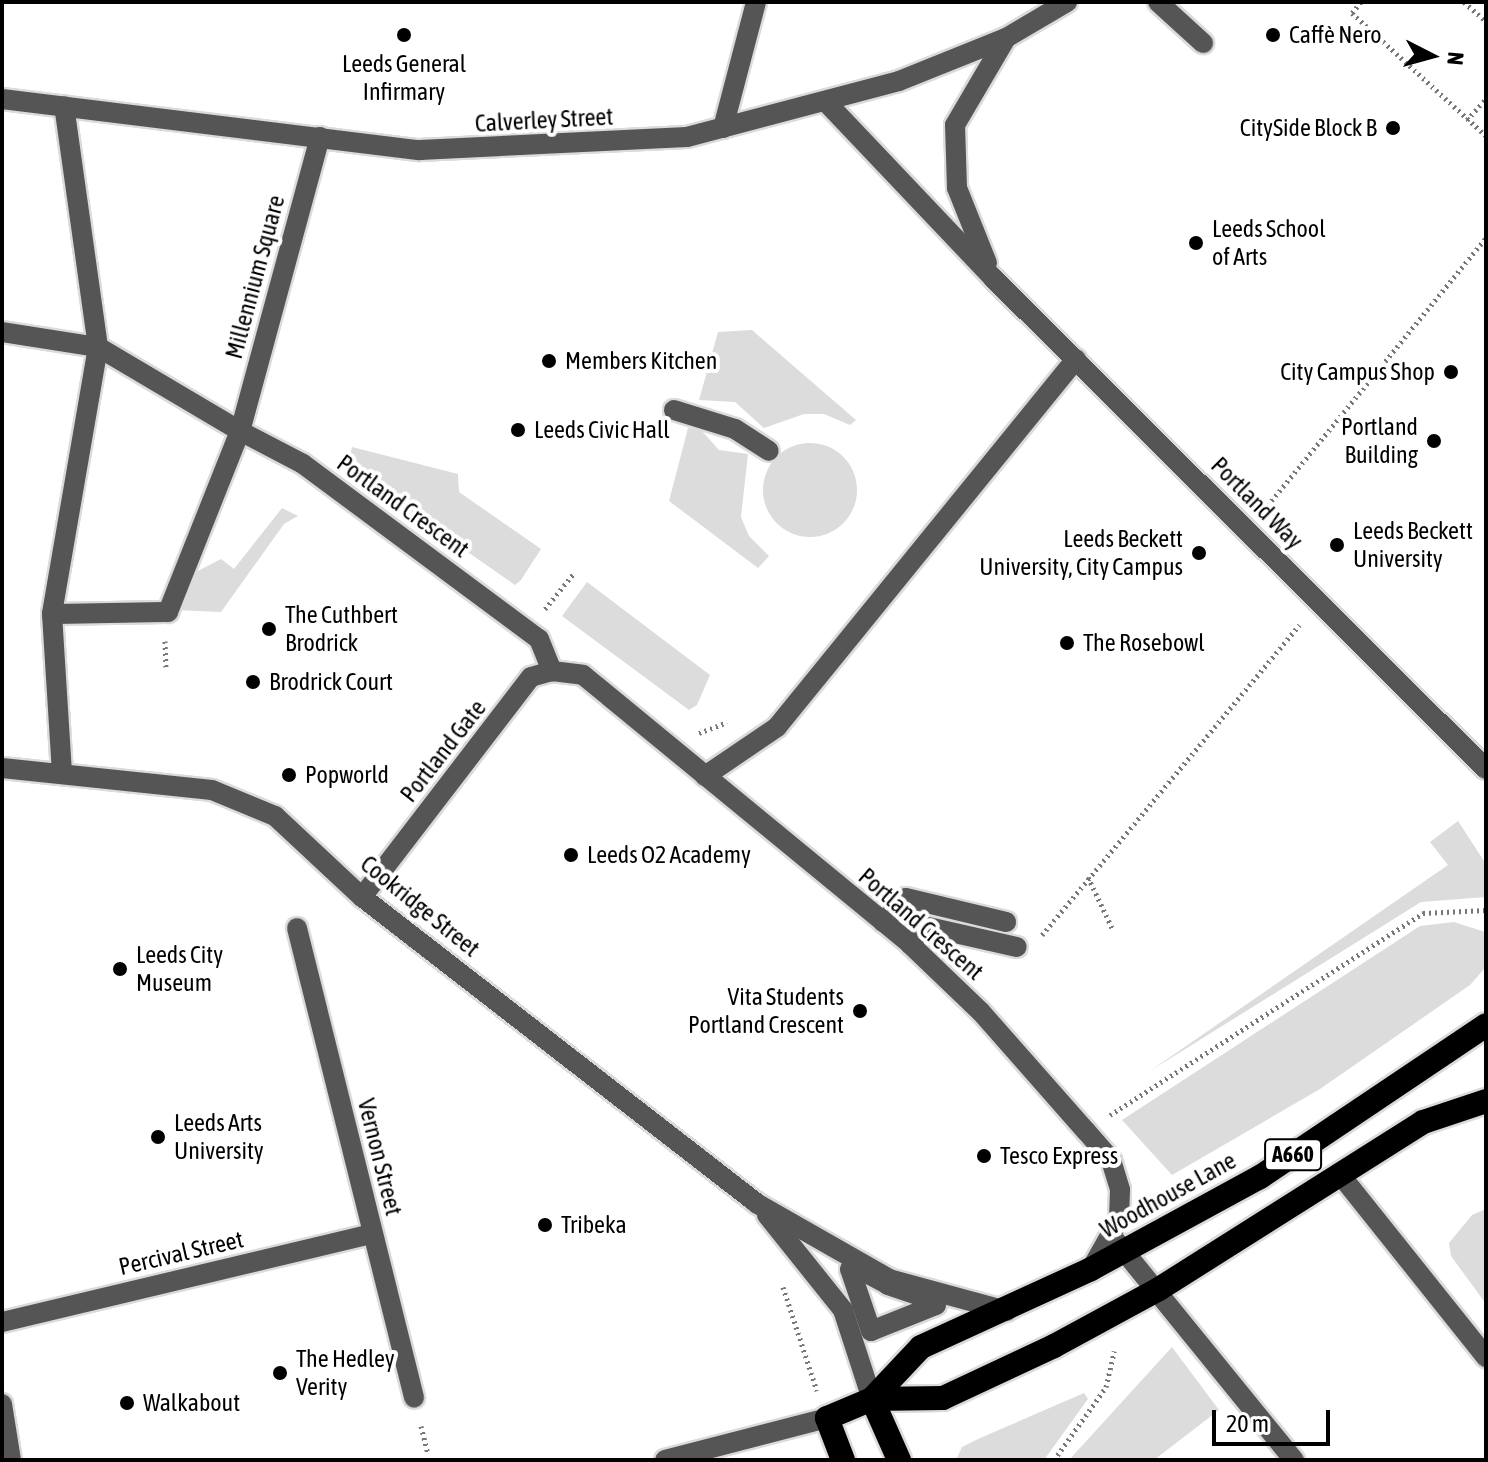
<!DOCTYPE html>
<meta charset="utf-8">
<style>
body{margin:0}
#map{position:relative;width:1488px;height:1462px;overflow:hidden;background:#fff;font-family:"Asap Condensed",sans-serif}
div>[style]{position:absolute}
.green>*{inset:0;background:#dcdcdc}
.round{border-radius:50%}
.path>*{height:5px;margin-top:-2.5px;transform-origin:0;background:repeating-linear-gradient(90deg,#777 0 2px,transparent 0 6px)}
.roads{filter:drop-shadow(2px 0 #dbdbdb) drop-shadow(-2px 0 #dbdbdb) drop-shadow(0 2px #dbdbdb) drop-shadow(0 -2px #dbdbdb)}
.minor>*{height:20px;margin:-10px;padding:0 10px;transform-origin:10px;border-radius:10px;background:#555}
.highway>*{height:24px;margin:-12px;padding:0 12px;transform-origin:12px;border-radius:12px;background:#000}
.dots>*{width:22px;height:22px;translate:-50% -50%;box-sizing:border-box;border:4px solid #fff;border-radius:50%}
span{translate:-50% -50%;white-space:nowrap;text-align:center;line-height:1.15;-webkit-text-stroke:8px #fff;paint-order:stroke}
.shield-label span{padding:2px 6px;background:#fff;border:2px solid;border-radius:6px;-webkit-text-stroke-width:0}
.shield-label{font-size:22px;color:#000;font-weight:700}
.poi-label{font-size:24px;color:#000}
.left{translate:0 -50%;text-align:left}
.right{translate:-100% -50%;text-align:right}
.street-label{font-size:24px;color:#000}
.frame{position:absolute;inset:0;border:4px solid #000;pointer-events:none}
.north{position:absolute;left:1392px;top:16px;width:80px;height:80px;-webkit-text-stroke:6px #fff;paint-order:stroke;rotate:96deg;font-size:22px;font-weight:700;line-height:32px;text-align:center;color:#000}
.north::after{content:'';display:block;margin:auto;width:28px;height:36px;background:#000;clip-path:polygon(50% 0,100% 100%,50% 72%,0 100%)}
.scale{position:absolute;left:1212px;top:1410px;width:118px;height:36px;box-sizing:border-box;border:4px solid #000;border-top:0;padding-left:10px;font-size:24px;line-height:28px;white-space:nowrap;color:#000;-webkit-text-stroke:6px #fff;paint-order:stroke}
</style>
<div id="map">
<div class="green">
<div style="clip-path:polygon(752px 330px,856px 420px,850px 425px,824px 414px,804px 414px,764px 428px,735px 402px,699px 400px,718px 332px)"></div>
<div style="clip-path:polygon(688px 428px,701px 430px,719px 450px,748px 454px,741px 517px,749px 536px,769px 556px,758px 568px,669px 501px)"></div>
<div class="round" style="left:763px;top:443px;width:94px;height:94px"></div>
<div style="clip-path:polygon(352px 447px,458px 474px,459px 492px,541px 549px,521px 580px,515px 585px,347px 468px)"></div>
<div style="clip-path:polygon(282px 508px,298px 516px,284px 524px,221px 612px,174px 610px,192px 574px,221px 559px,234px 569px)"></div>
<div style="clip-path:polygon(587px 582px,710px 675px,697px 705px,689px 710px,562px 616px)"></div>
<div style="clip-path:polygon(1458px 821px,1486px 864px,1486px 897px,1421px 902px,1150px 1071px,1448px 865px,1430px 842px)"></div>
<div style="clip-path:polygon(1454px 922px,1485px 932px,1486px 967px,1470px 985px,1320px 1089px,1172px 1175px,1122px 1120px,1420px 926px)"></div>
<div style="clip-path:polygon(1486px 1209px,1486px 1304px,1451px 1256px,1449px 1243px,1472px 1215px)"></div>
<div style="clip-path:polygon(1172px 1347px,1219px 1410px,1154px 1460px,1069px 1460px)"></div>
<div style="clip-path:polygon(1084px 1393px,1088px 1399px,1044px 1460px,956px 1460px,962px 1447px,978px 1439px)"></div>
</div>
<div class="path">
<div style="left:1361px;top:2px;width:14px;rotate:129deg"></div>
<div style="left:1352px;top:13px;width:182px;rotate:42.5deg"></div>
<div style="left:1464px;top:2px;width:29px;rotate:41deg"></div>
<div style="left:1467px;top:120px;width:28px;rotate:-48deg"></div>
<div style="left:1264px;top:510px;width:351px;rotate:-50.8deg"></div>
<div style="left:545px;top:609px;width:46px;rotate:-51.1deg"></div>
<div style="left:165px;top:641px;width:26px;rotate:88deg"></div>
<div style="left:699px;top:733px;width:30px;rotate:-21deg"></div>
<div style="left:1088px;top:877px;width:59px;rotate:64.7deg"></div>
<div style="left:1042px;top:935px;width:403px;rotate:-50.3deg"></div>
<div style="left:1110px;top:1115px;width:373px;rotate:-32.8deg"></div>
<div style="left:1423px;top:913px;width:63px;rotate:-2.7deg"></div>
<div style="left:783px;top:1287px;width:109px;rotate:71.9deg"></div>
<div style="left:421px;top:1426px;width:29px;rotate:76deg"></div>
<div style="left:1054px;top:1460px;width:90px;rotate:-54.5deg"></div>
<div style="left:1106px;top:1387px;width:37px;rotate:-77deg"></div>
</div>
<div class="roads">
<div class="minor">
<div style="left:1158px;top:2px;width:61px;rotate:42.3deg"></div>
<div style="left:2px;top:99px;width:421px;rotate:7deg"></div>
<div style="left:420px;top:150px;width:267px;rotate:-2.8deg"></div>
<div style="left:687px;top:137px;width:219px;rotate:-14.8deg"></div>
<div style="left:899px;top:81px;width:115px;rotate:-21.9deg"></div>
<div style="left:1006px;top:38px;width:71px;rotate:-30.5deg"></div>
<div style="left:828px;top:104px;width:240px;rotate:46.5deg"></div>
<div style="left:993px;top:278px;width:696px;rotate:44.88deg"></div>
<div style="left:723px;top:128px;width:130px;rotate:-75.3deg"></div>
<div style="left:320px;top:137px;width:305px;rotate:105.2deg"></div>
<div style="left:240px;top:431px;width:71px;rotate:27.6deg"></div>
<div style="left:303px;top:464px;width:294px;rotate:36.6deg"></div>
<div style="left:539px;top:639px;width:35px;rotate:68deg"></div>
<div style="left:987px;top:263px;width:81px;rotate:-111.8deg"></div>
<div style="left:957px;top:188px;width:63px;rotate:-91.8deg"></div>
<div style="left:955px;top:125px;width:101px;rotate:-59.6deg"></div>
<div style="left:2px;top:332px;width:97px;rotate:8.9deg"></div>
<div style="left:98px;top:347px;width:271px;rotate:99.8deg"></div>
<div style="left:52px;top:614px;width:160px;rotate:86.4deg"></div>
<div style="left:674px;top:410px;width:64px;rotate:17.3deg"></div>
<div style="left:735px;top:429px;width:40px;rotate:32.9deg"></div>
<div style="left:52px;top:614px;width:116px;rotate:-1deg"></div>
<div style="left:168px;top:612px;width:195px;rotate:-68.3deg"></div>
<div style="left:240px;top:431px;width:165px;rotate:-149.4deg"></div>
<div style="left:98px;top:347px;width:243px;rotate:-98deg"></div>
<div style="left:2px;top:768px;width:211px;rotate:6deg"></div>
<div style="left:212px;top:790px;width:68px;rotate:22.4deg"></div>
<div style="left:275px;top:816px;width:119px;rotate:43deg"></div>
<div style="left:362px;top:897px;width:499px;rotate:37.8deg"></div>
<div style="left:756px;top:1203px;width:153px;rotate:29.7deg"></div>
<div style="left:889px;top:1279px;width:122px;rotate:15.2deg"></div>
<div style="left:705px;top:776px;width:87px;rotate:-34.2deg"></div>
<div style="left:777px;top:727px;width:474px;rotate:-50.9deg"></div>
<div style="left:362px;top:897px;width:277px;rotate:-52.5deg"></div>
<div style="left:531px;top:677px;width:22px;rotate:-16deg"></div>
<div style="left:552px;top:671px;width:31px;rotate:7deg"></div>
<div style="left:583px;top:675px;width:423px;rotate:39.4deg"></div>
<div style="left:910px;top:944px;width:98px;rotate:43.8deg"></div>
<div style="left:981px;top:1012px;width:159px;rotate:48.6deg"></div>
<div style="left:1086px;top:1131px;width:38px;rotate:49deg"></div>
<div style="left:1111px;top:1160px;width:31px;rotate:73deg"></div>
<div style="left:1120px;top:1190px;width:30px;rotate:92deg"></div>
<div style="left:1119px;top:1220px;width:56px;rotate:119.7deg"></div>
<div style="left:883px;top:922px;width:33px;rotate:-46deg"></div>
<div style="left:906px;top:898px;width:103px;rotate:13.5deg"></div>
<div style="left:297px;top:928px;width:484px;rotate:76deg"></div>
<div style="left:910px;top:944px;width:23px;rotate:-52deg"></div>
<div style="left:924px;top:926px;width:95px;rotate:12.7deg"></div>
<div style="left:1339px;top:1173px;width:236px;rotate:51.4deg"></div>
<div style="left:767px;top:1215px;width:122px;rotate:51.3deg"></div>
<div style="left:843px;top:1310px;width:94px;rotate:72deg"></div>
<div style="left:1115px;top:1240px;width:284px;rotate:50.9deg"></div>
<div style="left:853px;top:1266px;width:40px;rotate:28deg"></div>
<div style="left:888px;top:1285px;width:50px;rotate:18.8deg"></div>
<div style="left:935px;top:1301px;width:4px;rotate:76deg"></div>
<div style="left:936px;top:1305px;width:70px;rotate:158.2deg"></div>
<div style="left:871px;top:1331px;width:65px;rotate:-108.7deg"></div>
<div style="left:850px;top:1269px;width:4px;rotate:-45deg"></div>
<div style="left:2px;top:1322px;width:380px;rotate:-13.4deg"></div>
<div style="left:2px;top:1404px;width:57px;rotate:80.9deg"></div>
<div style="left:665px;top:1460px;width:167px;rotate:-14.5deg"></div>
</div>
<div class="highway">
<div style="left:872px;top:1399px;width:71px;rotate:-46.7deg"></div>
<div style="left:921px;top:1347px;width:187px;rotate:-24.6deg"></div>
<div style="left:1091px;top:1269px;width:192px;rotate:-28.6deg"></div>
<div style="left:1260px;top:1177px;width:272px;rotate:-33.9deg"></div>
<div style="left:872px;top:1399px;width:67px;rotate:66.1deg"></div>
<div style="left:843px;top:1460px;width:45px;rotate:-110.9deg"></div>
<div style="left:827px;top:1418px;width:49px;rotate:-22.9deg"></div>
<div style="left:872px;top:1399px;width:71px;rotate:-0.8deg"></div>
<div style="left:943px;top:1398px;width:123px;rotate:-25.1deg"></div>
<div style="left:1054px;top:1346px;width:119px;rotate:-28.5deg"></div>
<div style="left:1159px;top:1289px;width:312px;rotate:-32.3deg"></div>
<div style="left:1423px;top:1122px;width:66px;rotate:-18.4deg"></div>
</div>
</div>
<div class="dots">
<div style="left:404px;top:35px;background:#000"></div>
<div style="left:1273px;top:35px;background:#000"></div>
<div style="left:1393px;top:128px;background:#000"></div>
<div style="left:1196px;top:243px;background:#000"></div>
<div style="left:549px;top:361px;background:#000"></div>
<div style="left:1451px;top:372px;background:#000"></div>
<div style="left:518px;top:430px;background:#000"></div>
<div style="left:1434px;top:441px;background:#000"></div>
<div style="left:1337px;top:545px;background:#000"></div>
<div style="left:1199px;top:553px;background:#000"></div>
<div style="left:269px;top:629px;background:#000"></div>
<div style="left:1067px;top:643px;background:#000"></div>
<div style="left:253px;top:682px;background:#000"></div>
<div style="left:289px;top:775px;background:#000"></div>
<div style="left:571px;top:855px;background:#000"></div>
<div style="left:120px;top:969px;background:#000"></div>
<div style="left:860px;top:1011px;background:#000"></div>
<div style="left:158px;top:1137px;background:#000"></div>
<div style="left:984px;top:1156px;background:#000"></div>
<div style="left:545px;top:1225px;background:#000"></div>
<div style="left:280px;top:1373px;background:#000"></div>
<div style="left:127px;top:1403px;background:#000"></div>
</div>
<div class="shield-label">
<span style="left:1293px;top:1155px">A660</span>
</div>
<div class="poi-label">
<span class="left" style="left:1289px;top:35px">Caffè Nero</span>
<span style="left:404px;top:78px">Leeds General<br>Infirmary</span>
<span class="right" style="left:1377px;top:128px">CitySide Block B</span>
<span class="left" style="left:1212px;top:243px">Leeds School<br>of Arts</span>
<span class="left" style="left:565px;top:361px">Members Kitchen</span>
<span class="right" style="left:1435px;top:372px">City Campus Shop</span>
<span class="right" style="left:1418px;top:441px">Portland<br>Building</span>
<span class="left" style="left:534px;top:430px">Leeds Civic Hall</span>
<span class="left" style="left:1353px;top:545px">Leeds Beckett<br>University</span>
<span class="right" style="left:1183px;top:553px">Leeds Beckett<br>University, City Campus</span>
<span class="left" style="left:285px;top:629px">The Cuthbert<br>Brodrick</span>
<span class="left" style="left:1083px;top:643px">The Rosebowl</span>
<span class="left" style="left:269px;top:682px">Brodrick Court</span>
<span class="left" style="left:305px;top:775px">Popworld</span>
<span class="left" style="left:587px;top:855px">Leeds O2 Academy</span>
<span class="left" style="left:136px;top:969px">Leeds City<br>Museum</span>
<span class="right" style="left:844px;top:1011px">Vita Students<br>Portland Crescent</span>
<span class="left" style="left:174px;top:1137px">Leeds Arts<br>University</span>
<span class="left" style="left:1000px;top:1156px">Tesco Express</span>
<span class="left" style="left:561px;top:1225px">Tribeka</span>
<span class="left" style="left:296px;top:1373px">The Hedley<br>Verity</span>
<span class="left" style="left:143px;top:1403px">Walkabout</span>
</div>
<div class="street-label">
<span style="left:544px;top:120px;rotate:-3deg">Calverley Street</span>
<span style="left:255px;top:277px;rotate:-75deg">Millennium Square</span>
<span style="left:1257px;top:503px;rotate:45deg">Portland Way</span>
<span style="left:403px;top:506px;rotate:36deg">Portland Crescent</span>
<span style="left:443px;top:751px;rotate:-52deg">Portland Gate</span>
<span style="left:420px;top:906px;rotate:39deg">Cookridge Street</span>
<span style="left:921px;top:924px;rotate:41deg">Portland Crescent</span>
<span style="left:380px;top:1157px;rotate:76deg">Vernon Street</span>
<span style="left:1168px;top:1195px;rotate:-29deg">Woodhouse Lane</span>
<span style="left:181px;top:1253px;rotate:-13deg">Percival Street</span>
</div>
<div class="frame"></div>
<div class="north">N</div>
<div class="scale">20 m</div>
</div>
